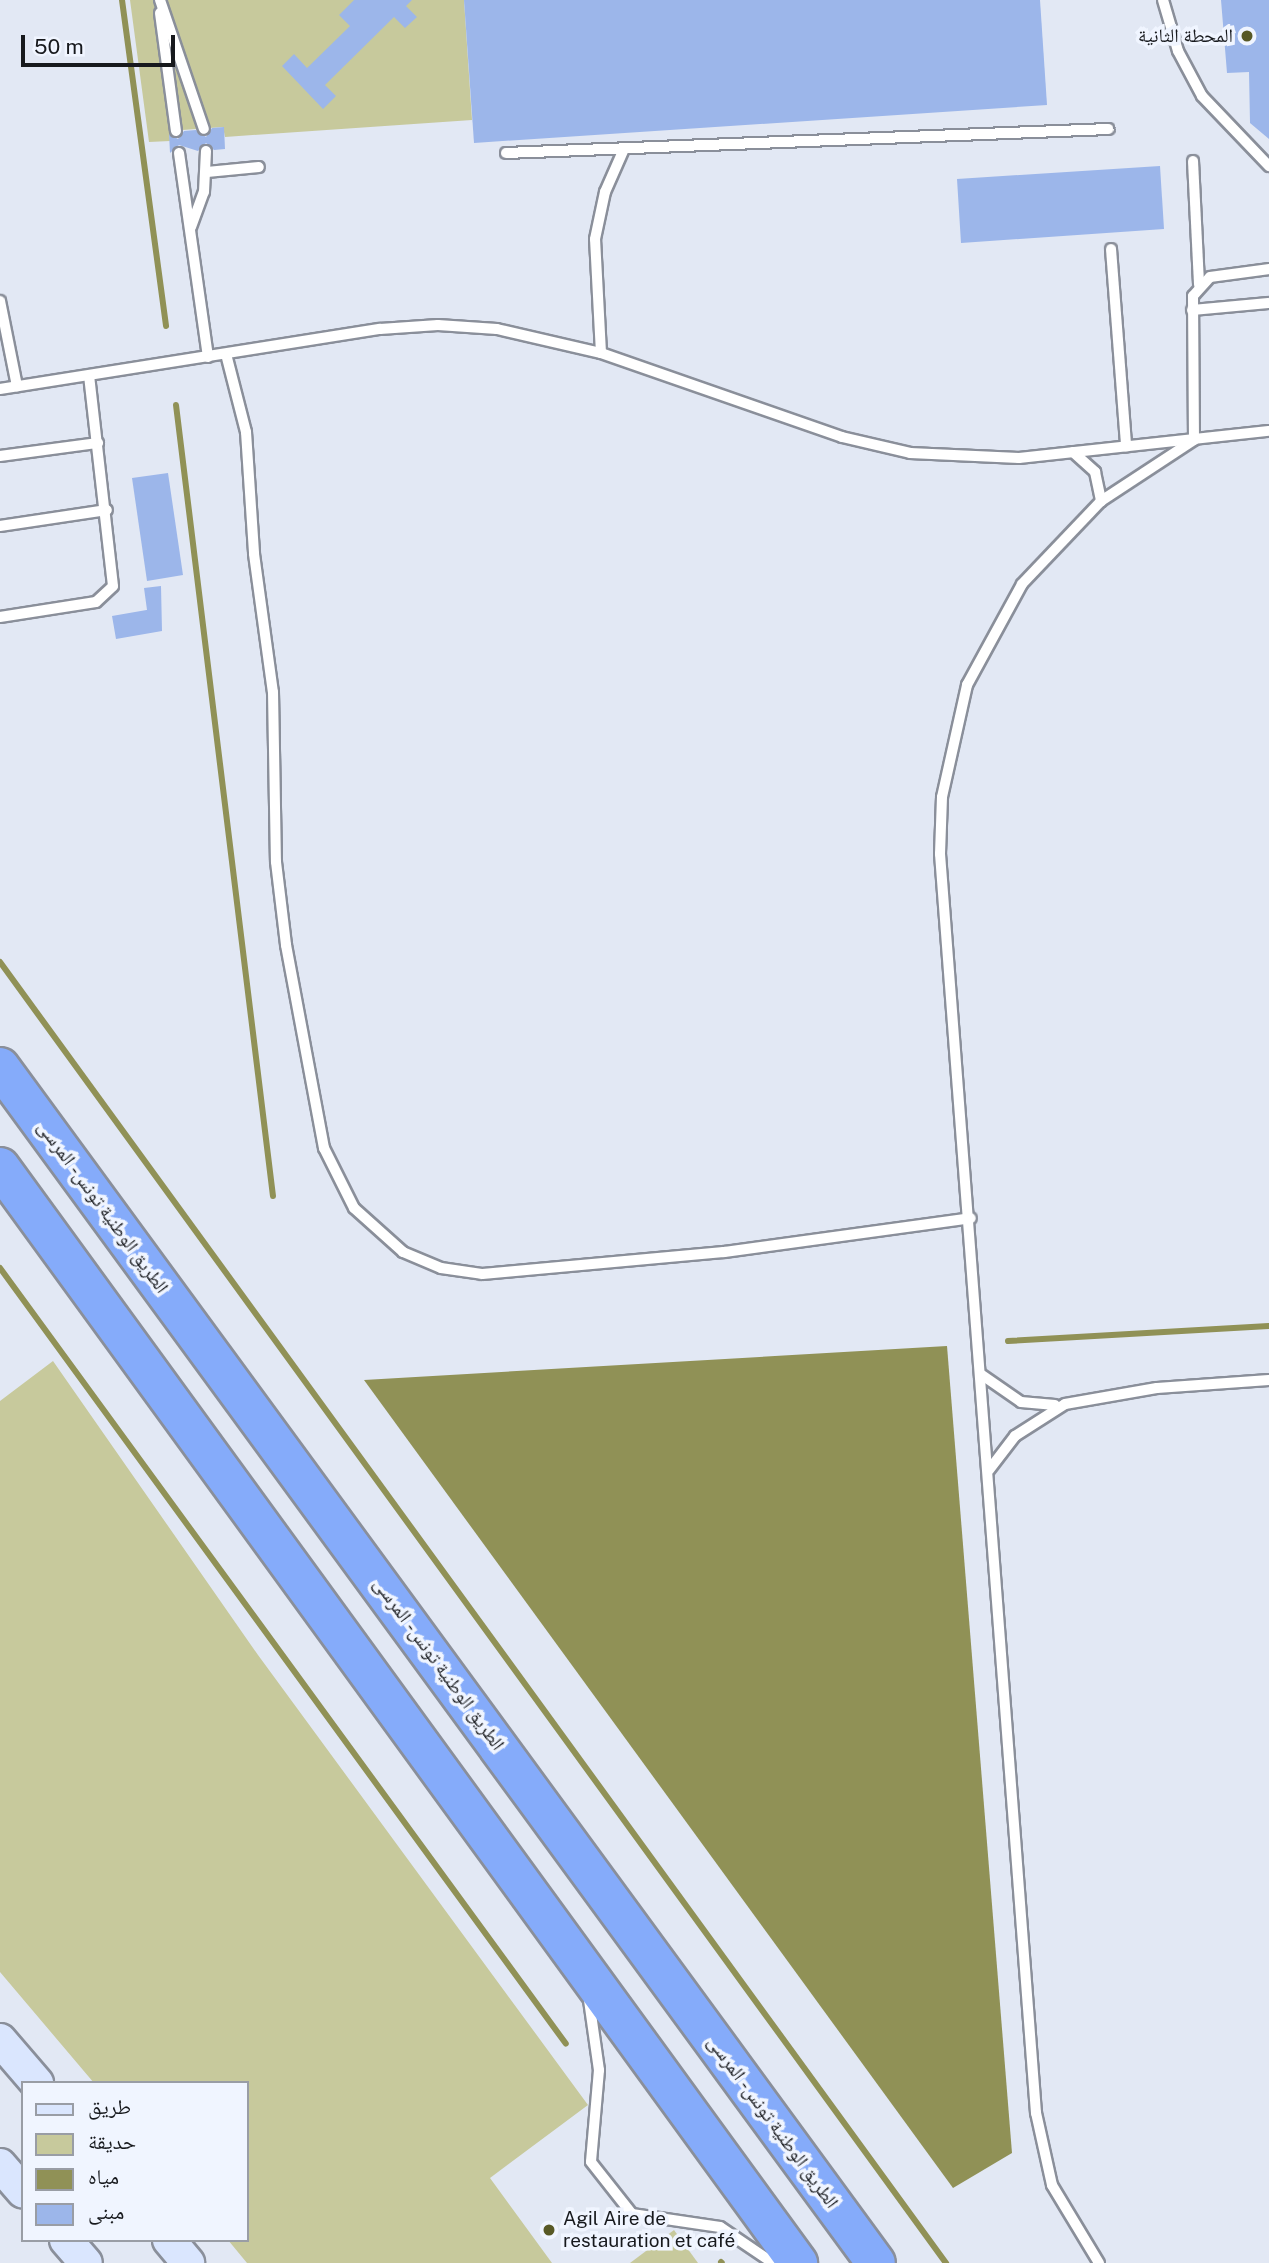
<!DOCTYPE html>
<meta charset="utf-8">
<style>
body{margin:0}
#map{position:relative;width:1269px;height:2263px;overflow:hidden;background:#e2e8f4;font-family:"Public Sans","Noto Naskh Arabic",sans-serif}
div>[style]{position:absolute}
.green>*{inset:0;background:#c7c99c}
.water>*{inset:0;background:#909156}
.stream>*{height:6px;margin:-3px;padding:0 3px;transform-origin:3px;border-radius:3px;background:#909156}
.building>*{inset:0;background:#9cb6ea}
.roads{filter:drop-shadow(2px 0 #8a8f9a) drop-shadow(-2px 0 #8a8f9a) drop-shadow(0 2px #8a8f9a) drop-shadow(0 -2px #8a8f9a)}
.lane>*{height:10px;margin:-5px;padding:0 5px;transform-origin:5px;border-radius:5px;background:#fff}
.secondary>*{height:32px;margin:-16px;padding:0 16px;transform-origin:16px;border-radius:16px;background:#dae6fe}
.highway>*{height:38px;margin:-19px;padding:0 19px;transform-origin:19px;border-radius:19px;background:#85abfa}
.dots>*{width:19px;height:19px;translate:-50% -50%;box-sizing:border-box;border:4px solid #f0f5ff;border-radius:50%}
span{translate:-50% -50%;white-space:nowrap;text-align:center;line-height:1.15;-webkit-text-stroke:7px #f0f5ff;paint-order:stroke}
.poi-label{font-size:19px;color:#17191d}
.right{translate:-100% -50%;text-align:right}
.left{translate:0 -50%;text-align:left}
.street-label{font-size:19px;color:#17191d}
.legend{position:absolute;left:21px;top:2081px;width:228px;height:161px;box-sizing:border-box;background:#f0f5ff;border:2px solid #999da5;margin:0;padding:9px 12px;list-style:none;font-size:21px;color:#17191d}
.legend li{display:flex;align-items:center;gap:14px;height:35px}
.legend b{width:35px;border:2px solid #999da5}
.scale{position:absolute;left:21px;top:35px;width:154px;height:32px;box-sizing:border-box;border:4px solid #17191d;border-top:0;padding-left:9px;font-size:21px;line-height:24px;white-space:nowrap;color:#17191d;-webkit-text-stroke:5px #f0f5ff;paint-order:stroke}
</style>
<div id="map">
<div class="green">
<div style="clip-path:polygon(130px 0,464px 0,472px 120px,225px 137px,223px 127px,169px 131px,170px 141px,149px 142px)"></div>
<div style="clip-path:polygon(53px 1361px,258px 1655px,588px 2105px,490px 2178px,552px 2263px,247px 2263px,228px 2240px,247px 2240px,247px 2083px,94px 2083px,0 1972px,0 1401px)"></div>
<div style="clip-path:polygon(674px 2230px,698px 2263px,630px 2263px)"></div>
</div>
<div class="water">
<div style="clip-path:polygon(947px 1346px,1012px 2153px,953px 2188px,364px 1380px)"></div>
</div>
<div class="stream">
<div style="left:122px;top:0;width:329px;rotate:82.3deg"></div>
<div style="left:176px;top:405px;width:797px;rotate:83.01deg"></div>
<div style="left:0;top:962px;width:1609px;rotate:53.98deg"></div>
<div style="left:0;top:1268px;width:960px;rotate:53.89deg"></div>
<div style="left:1008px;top:1341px;width:261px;rotate:-3.3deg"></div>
<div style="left:721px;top:2262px;width:1px;rotate:45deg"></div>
</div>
<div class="building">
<div style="clip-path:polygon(354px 0,412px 0,406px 6px,417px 17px,405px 28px,394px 17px,325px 85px,336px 96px,323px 109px,282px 66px,294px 54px,307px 68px,350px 26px,339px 15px)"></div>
<div style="clip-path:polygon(464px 0,1040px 0,1047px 105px,474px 143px)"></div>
<div style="clip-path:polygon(1221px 0,1269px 0,1269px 139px,1250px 123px,1249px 72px,1227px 73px)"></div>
<div style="clip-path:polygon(224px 127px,225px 149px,214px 150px,206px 143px,198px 151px,179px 145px,170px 153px,169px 134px,178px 139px,184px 131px,196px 130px,206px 137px,212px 128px)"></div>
<div style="clip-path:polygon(1160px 166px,1164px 229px,961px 243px,957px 179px)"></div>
<div style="clip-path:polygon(168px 473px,183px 575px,147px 581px,132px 478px)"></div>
<div style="clip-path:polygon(161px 586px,162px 631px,116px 639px,112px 616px,158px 608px,147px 610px,144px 588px)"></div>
</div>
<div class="roads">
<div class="lane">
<div style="left:160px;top:0;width:136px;rotate:71.2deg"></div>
<div style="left:1163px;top:0;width:53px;rotate:73.6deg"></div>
<div style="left:1178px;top:51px;width:51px;rotate:61.9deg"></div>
<div style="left:1202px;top:96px;width:97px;rotate:46.3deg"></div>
<div style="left:160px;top:13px;width:119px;rotate:82.3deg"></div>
<div style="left:179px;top:153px;width:206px;rotate:81.9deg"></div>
<div style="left:506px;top:153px;width:603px;rotate:-2.28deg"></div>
<div style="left:1193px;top:161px;width:124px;rotate:87.2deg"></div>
<div style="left:207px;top:172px;width:52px;rotate:-5.5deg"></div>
<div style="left:191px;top:227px;width:37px;rotate:-70deg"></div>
<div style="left:204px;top:192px;width:41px;rotate:-87.2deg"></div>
<div style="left:1111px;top:249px;width:198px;rotate:85.6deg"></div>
<div style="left:0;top:301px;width:87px;rotate:78.7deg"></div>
<div style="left:1192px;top:310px;width:77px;rotate:-5.2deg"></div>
<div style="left:601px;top:353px;width:114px;rotate:-93deg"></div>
<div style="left:595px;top:239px;width:48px;rotate:-78deg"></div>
<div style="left:605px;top:192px;width:47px;rotate:-66.2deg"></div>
<div style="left:226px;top:354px;width:81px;rotate:75.6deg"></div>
<div style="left:246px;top:432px;width:122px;rotate:86.2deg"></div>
<div style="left:254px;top:554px;width:139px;rotate:82.2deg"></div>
<div style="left:273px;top:692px;width:170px;rotate:89deg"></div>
<div style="left:276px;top:862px;width:84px;rotate:83.1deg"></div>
<div style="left:286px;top:945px;width:207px;rotate:79.4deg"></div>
<div style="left:324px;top:1148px;width:67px;rotate:63.4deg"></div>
<div style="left:354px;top:1208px;width:66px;rotate:41.9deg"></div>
<div style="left:403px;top:1252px;width:41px;rotate:22.8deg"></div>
<div style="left:441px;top:1268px;width:41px;rotate:8.3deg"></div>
<div style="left:482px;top:1274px;width:243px;rotate:-5.2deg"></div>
<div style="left:724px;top:1252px;width:249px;rotate:-7.8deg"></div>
<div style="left:0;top:389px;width:385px;rotate:-9deg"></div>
<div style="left:380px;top:329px;width:58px;rotate:-3.9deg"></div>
<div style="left:438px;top:325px;width:59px;rotate:3.9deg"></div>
<div style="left:497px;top:329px;width:107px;rotate:13deg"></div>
<div style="left:601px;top:353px;width:255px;rotate:19.2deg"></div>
<div style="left:842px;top:437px;width:70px;rotate:13.2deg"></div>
<div style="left:910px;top:453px;width:109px;rotate:2.6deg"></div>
<div style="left:1019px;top:458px;width:251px;rotate:-6.2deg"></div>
<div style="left:1194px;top:440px;width:144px;rotate:-90.4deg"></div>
<div style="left:1193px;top:296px;width:25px;rotate:-48deg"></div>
<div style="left:1210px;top:277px;width:60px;rotate:-7.7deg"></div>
<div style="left:1073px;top:452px;width:30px;rotate:42deg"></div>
<div style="left:1095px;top:472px;width:30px;rotate:78deg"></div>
<div style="left:0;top:456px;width:99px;rotate:-7.6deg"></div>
<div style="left:0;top:526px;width:108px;rotate:-8.5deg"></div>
<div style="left:0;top:617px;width:97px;rotate:-8.9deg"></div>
<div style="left:96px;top:602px;width:23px;rotate:-43deg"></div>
<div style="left:113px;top:586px;width:212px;rotate:-96.5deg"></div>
<div style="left:982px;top:1375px;width:47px;rotate:34.7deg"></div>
<div style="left:1021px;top:1402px;width:34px;rotate:5deg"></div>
<div style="left:989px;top:1470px;width:43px;rotate:-52.6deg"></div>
<div style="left:1015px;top:1436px;width:59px;rotate:-32.6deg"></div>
<div style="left:1065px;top:1404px;width:93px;rotate:-9.9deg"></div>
<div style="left:1157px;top:1388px;width:112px;rotate:-4.1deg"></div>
<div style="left:589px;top:2000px;width:71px;rotate:81.9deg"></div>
<div style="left:599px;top:2070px;width:92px;rotate:95deg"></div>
<div style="left:591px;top:2162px;width:66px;rotate:51.7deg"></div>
<div style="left:632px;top:2214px;width:89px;rotate:8.4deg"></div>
<div style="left:720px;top:2227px;width:64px;rotate:34.2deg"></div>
<div style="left:1099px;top:2263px;width:91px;rotate:-121.1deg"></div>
<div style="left:1052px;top:2185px;width:74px;rotate:-102.5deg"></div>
<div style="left:1036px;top:2113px;width:1263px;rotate:-94.36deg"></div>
<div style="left:940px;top:854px;width:57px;rotate:-88deg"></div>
<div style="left:942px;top:797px;width:115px;rotate:-77.4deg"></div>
<div style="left:967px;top:685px;width:115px;rotate:-61.4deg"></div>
<div style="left:1022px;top:584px;width:115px;rotate:-46.4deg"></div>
<div style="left:1101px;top:501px;width:111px;rotate:-33.3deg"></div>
</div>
<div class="secondary">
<div style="left:0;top:2040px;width:57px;rotate:49.3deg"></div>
<div style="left:0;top:2165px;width:35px;rotate:49deg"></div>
<div style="left:66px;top:2240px;width:30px;rotate:49deg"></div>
<div style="left:169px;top:2240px;width:30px;rotate:50deg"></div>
</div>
<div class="highway">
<div style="left:0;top:1067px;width:1482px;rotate:53.78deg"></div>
<div style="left:0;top:1167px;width:1356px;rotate:53.94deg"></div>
</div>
</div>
<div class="dots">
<div style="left:1247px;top:36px;background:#585926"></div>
<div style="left:549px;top:2230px;background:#585926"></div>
</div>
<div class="poi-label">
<span class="right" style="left:1233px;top:36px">المحطة الثانية</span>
<span class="left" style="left:563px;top:2230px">Agil Aire de<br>restauration et café</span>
</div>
<div class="street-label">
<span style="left:103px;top:1207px;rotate:54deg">الطريق الوطنية تونس - المرسى</span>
<span style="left:439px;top:1664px;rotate:54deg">الطريق الوطنية تونس - المرسى</span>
<span style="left:773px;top:2122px;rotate:54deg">الطريق الوطنية تونس - المرسى</span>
</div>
<ul class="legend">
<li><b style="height:9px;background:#dae6fe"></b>طريق</li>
<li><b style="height:19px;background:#c7c99c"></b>حديقة</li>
<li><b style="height:19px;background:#909156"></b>مياه</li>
<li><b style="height:19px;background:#9cb6ea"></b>مبنى</li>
</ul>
<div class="scale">50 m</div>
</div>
